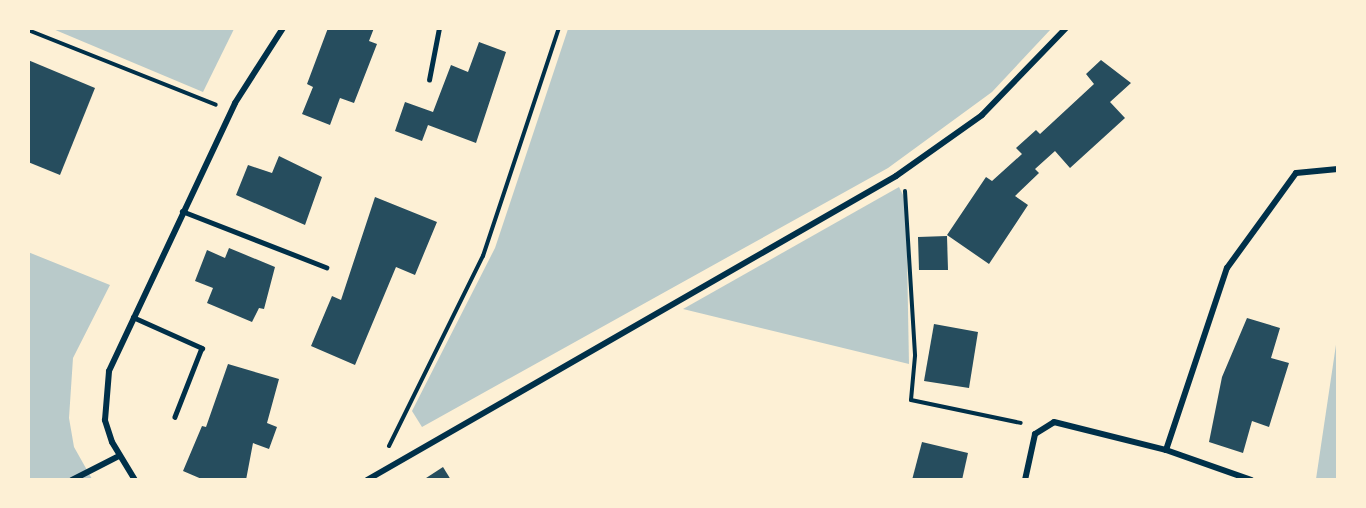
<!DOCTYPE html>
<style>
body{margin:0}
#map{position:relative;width:1366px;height:508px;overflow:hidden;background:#fdf0d5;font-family:Karla,sans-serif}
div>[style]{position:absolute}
.green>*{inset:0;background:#b9caca}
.building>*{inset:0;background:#264d5e}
.path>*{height:4px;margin:-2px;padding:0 2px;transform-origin:2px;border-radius:2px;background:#003049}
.service>*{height:4.5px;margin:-2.25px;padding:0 2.25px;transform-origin:2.25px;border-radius:2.25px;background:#003049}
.minor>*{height:6px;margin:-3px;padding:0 3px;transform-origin:3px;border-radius:3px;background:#003049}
span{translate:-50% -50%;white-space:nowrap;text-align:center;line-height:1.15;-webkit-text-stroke:4.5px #fdf0d5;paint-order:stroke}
.frame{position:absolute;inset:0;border:30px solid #fdf0d5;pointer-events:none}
</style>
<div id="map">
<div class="green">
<div style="clip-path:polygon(53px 29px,234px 29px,203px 92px)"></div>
<div style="clip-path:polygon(568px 29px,568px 28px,1051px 29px,992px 92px,888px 168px,422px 427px,412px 411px,495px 248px)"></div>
<div style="clip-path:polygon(899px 187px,906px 201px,909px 364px,683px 309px)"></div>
<div style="clip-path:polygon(28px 252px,110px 285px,73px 358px,69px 418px,74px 447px,92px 479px,29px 479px)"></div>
<div style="clip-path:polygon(1337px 338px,1337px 479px,1316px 479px)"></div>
</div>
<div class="building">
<div style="clip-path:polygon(328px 28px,374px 28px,369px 41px,377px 44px,354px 103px,340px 98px,330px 125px,302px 114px,313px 87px,307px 84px)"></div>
<div style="clip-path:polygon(479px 42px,506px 52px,476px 143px,428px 125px,422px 141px,395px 131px,405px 102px,433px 112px,451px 65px,468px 72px)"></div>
<div style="clip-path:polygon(28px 60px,95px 88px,60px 175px,28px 162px)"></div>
<div style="clip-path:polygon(1101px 60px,1131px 83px,1110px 102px,1125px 118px,1070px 168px,1055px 151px,1035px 169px,1039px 173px,1015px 196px,1028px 205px,989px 264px,947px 235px,986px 177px,992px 181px,1022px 154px,1016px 148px,1036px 130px,1040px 134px,1094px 84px,1086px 74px)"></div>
<div style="clip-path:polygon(279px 156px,322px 177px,305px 225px,236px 195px,248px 165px,272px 173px)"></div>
<div style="clip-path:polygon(375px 197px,437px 222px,415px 275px,396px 267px,355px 365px,311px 346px,332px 296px,341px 300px)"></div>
<div style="clip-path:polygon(947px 236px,948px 270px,919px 270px,918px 237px)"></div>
<div style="clip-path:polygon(229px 248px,275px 267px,264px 309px,259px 308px,252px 322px,207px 303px,213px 288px,195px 281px,207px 250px,225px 258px)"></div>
<div style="clip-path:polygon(1247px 318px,1280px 328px,1271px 358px,1289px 363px,1269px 427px,1252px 421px,1243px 453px,1209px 442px,1222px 377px)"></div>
<div style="clip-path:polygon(934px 324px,978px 332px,969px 388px,924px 381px)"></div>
<div style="clip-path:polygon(228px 364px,279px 379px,267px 423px,277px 427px,269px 449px,253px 443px,246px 480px,204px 480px,183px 471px,202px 426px,206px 427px)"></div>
<div style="clip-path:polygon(922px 442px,968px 453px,962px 480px,912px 480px)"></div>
<div style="clip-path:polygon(443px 467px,451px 480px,423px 480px)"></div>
</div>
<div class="path">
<div style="left:28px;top:30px;width:202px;rotate:21.7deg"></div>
<div style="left:905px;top:191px;width:165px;rotate:86.5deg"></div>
<div style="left:915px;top:356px;width:44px;rotate:95.2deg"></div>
<div style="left:911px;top:400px;width:112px;rotate:11.8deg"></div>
<div style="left:389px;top:446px;width:212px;rotate:-63.7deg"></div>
<div style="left:483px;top:256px;width:240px;rotate:-71.6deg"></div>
</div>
<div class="service">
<div style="left:429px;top:80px;width:53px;rotate:-79.1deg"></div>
<div style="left:182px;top:211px;width:155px;rotate:21.3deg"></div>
<div style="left:133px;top:317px;width:76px;rotate:24.2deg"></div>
<div style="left:202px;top:348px;width:74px;rotate:111.4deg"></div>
</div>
<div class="minor">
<div style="left:1166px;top:450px;width:192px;rotate:-71.5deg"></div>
<div style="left:1227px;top:268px;width:117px;rotate:-54deg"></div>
<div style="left:1296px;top:173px;width:42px;rotate:-5.4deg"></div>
<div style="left:72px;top:480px;width:53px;rotate:-27.1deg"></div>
<div style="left:135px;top:480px;width:44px;rotate:-121.2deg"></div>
<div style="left:112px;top:442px;width:23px;rotate:-108deg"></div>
<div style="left:105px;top:420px;width:49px;rotate:-85.3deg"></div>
<div style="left:109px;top:371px;width:296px;rotate:-64.8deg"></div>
<div style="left:235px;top:103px;width:89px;rotate:-57.4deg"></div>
<div style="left:367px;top:480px;width:610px;rotate:-29.88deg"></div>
<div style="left:896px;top:176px;width:105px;rotate:-35.3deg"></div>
<div style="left:982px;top:115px;width:121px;rotate:-46deg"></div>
<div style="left:1025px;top:480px;width:47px;rotate:-77.7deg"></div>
<div style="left:1035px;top:434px;width:22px;rotate:-32deg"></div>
<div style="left:1054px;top:422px;width:115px;rotate:14deg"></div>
<div style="left:1166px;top:450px;width:90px;rotate:19.4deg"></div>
</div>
<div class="frame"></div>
</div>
